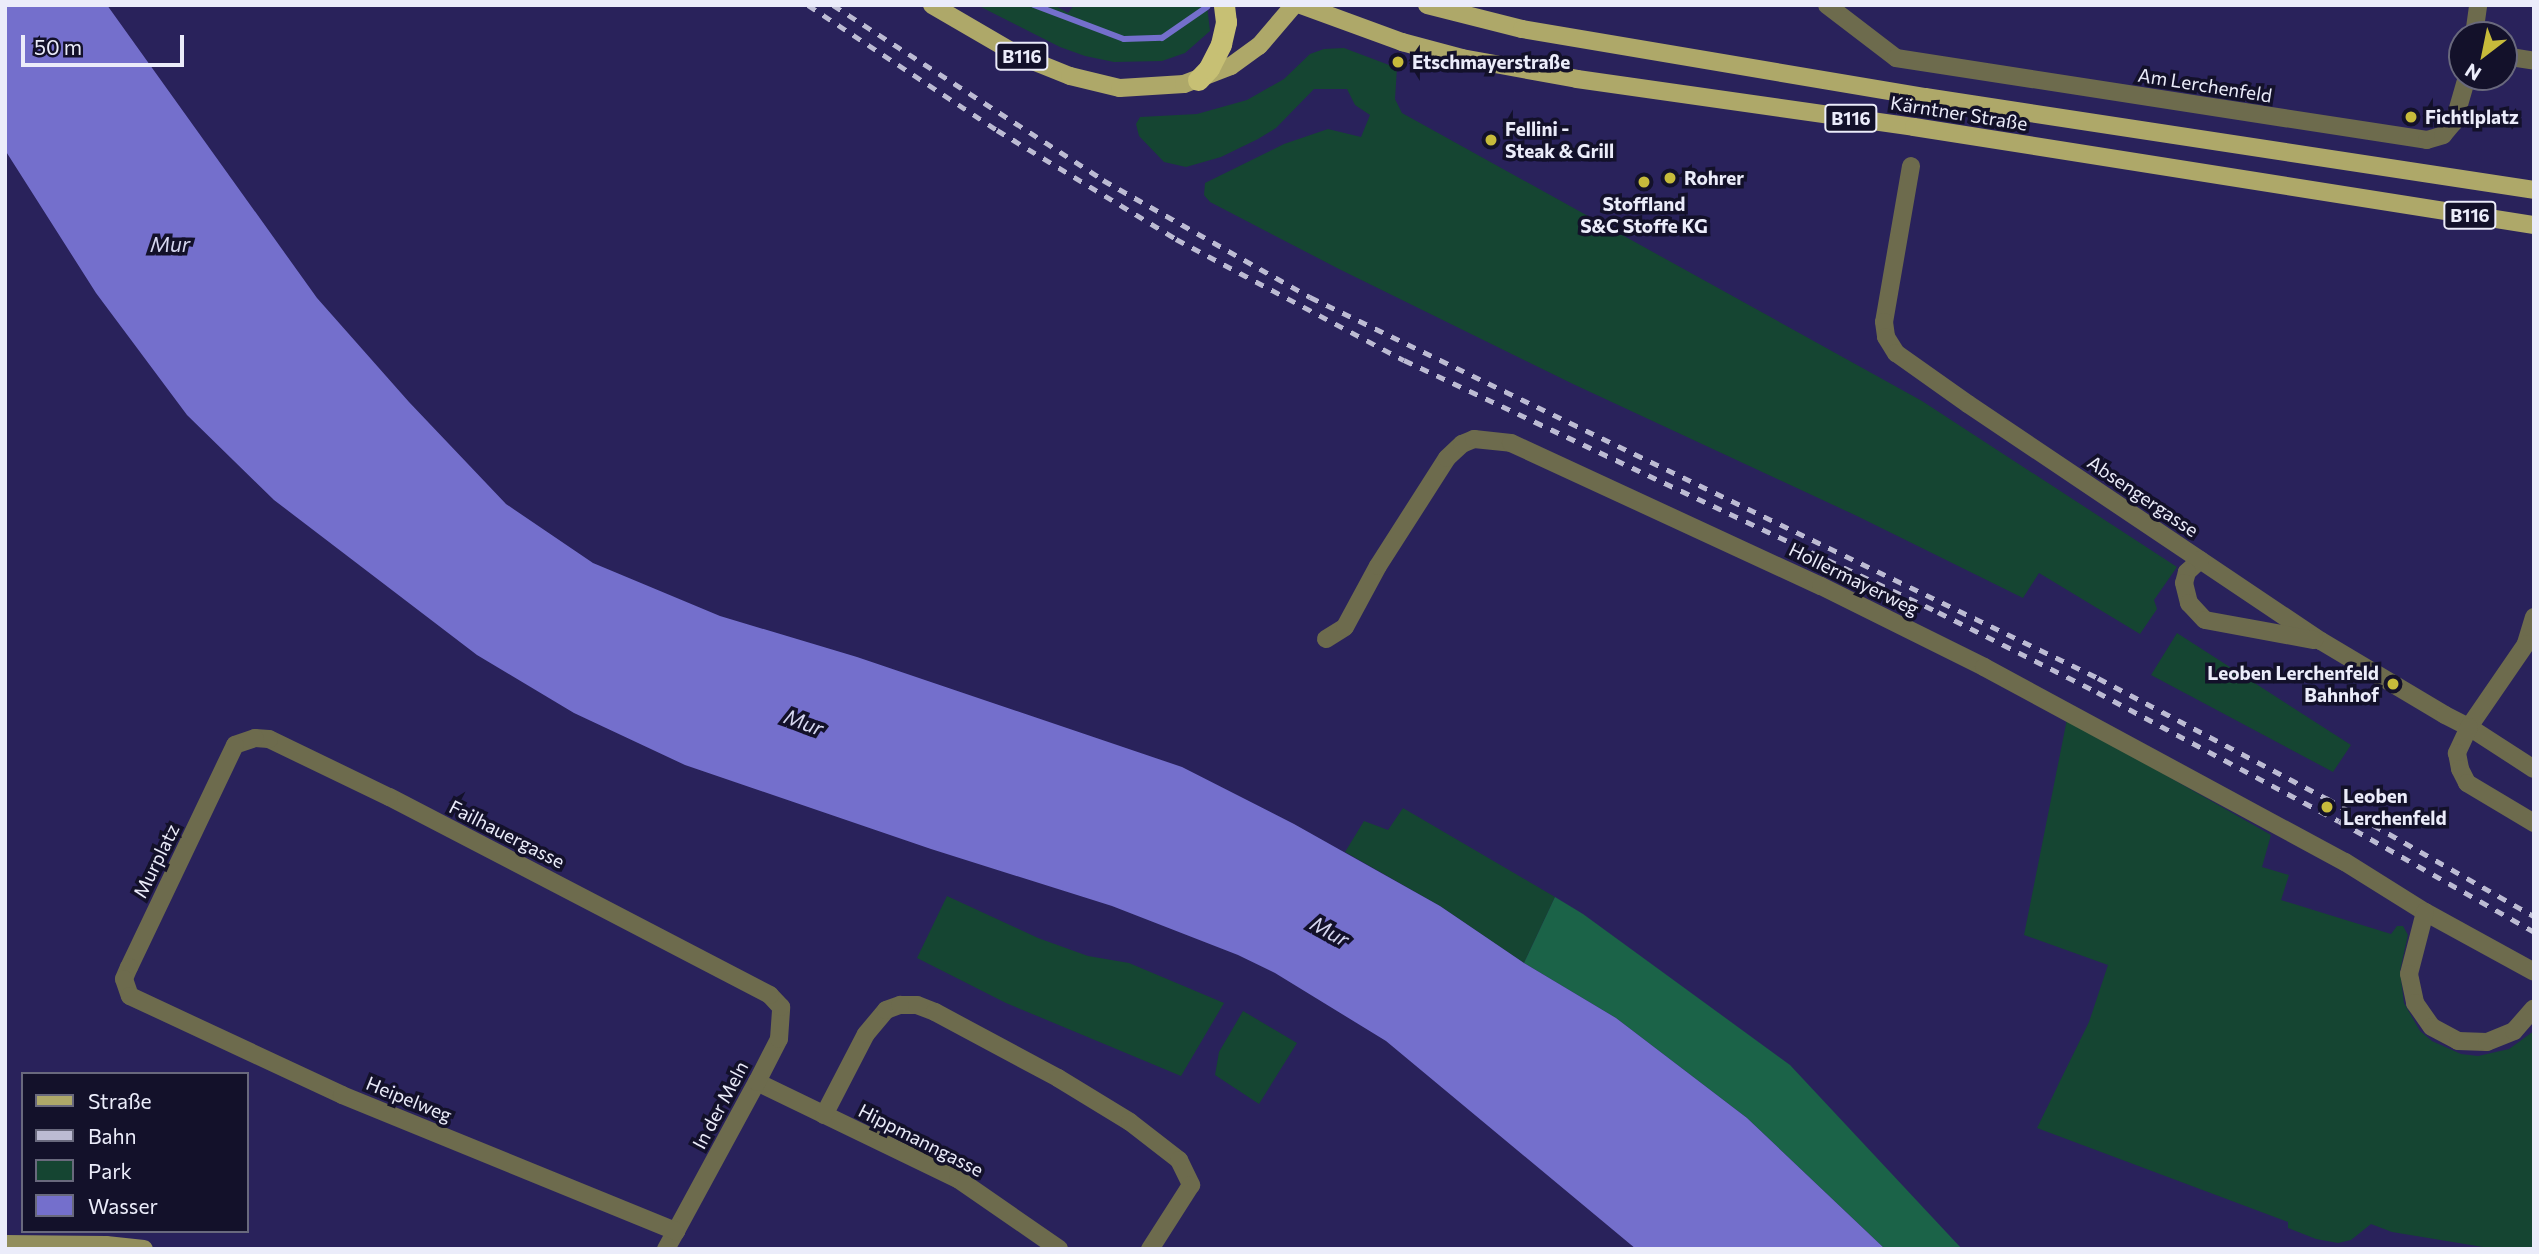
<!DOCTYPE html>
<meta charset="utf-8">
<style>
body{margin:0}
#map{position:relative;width:2539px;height:1254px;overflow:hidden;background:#29225b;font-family:Commissioner,sans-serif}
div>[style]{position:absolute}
.green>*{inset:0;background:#154532}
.forest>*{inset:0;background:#1b6348}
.water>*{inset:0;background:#746fcc}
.stream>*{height:6px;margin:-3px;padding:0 3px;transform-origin:3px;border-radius:3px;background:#746fcc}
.street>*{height:18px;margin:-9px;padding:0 9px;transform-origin:9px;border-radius:9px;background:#6d6b4d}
.secondary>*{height:18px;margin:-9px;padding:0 9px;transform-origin:9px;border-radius:9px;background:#928e5d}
.primary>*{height:18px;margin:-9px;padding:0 9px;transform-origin:9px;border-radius:9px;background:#aea869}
.highway>*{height:21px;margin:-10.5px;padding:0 10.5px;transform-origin:10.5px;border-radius:10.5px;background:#c7c074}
.rail>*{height:5px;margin-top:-2.5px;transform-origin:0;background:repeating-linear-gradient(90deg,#bcbbd3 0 9px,transparent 0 18px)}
.dots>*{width:19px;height:19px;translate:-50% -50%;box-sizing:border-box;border:4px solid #13112a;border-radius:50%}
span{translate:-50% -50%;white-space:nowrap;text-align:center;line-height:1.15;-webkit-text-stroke:7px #13112a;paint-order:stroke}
.shield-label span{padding:2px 5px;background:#13112a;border:2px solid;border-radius:5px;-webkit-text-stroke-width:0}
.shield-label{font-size:18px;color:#ebecfa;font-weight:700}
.poi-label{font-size:19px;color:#ebecfa;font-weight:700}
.left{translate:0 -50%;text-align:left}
.right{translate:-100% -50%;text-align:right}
.street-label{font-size:19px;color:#ebecfa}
.water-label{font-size:21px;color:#d5d6ef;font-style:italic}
.frame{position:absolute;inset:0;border:7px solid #ebecfa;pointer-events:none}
.legend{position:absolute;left:21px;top:1072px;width:228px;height:161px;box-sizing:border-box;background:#13112a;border:2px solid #69697d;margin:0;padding:9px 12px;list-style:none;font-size:21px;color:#ebecfa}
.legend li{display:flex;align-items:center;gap:14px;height:35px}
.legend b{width:35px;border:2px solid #69697d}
.north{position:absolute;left:2448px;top:21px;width:70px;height:70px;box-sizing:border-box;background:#13112a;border:2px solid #69697d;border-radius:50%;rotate:212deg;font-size:19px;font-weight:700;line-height:28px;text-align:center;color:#ebecfa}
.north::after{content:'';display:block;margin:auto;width:24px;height:32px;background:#c7bb3b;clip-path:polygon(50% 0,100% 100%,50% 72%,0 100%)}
.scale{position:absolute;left:21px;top:35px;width:163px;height:32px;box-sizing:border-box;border:4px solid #ebecfa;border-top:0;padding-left:9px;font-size:21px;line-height:24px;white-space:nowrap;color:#ebecfa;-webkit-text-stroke:5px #13112a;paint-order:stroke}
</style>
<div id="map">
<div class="green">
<div style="clip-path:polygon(977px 5px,1054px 5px,1068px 13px,1074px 5px,1207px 5px,1210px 31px,1185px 53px,1162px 61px,1114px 62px,1085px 56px,1060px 47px)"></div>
<div style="clip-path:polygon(1344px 48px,1397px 68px,1395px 99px,1402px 113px,1922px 401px,2177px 567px,2154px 600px,2157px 609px,2140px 634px,2039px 573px,2023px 598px,1857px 516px,1573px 384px,1339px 269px,1210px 202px,1204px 195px,1205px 183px,1284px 144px,1328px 129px,1361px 137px,1370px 115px,1355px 105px,1347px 89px,1314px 89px,1276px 128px,1258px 139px,1221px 157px,1186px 167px,1164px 162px,1139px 136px,1136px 124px,1140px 117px,1197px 114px,1247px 100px,1284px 79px,1310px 54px,1324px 49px)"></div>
<div style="clip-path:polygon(2177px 633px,2351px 745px,2333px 772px,2151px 675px)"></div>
<div style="clip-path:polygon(2067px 719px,2271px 835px,2262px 867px,2289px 875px,2281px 900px,2391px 934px,2397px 926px,2403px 926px,2408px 935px,2400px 971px,2404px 1003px,2420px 1031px,2432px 1041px,2461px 1054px,2478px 1056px,2509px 1049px,2534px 1031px,2534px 1249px,2495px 1249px,2392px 1232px,2371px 1224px,2351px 1240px,2338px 1243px,2316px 1239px,2288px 1228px,2288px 1222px,2037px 1128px,2089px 1022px,2108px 965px,2024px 935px)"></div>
<div style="clip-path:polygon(1403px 808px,1555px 897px,1524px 963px,1440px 906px,1345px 852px,1364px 821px,1388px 830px)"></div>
<div style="clip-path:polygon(947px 896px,1038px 938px,1088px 956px,1129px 963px,1224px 1003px,1181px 1076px,1006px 1003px,917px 958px)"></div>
<div style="clip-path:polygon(1243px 1011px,1297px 1043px,1259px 1104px,1215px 1075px,1219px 1052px)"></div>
</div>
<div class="forest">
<div style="clip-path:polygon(1555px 897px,1583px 914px,1790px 1065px,1962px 1249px,1885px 1249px,1747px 1118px,1616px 1018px,1524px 963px)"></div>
</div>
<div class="water">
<div style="clip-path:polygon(5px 5px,107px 5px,317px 298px,409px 402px,506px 504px,593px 563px,720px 616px,857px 657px,1182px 767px,1294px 824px,1440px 906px,1524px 963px,1616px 1018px,1747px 1118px,1885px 1249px,1636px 1249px,1386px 1041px,1275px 973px,1238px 955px,1112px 906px,931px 849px,685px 765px,574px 713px,477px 655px,274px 500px,187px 415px,96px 293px,5px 150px)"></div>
</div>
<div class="stream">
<div style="left:1034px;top:5px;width:96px;rotate:20.7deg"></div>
<div style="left:1124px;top:39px;width:38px;rotate:-2deg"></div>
<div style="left:1162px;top:38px;width:55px;rotate:-34.6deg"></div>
</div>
<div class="street">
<div style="left:1827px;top:5px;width:87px;rotate:37.5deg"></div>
<div style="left:1896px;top:58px;width:537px;rotate:8.78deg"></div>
<div style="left:2427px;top:140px;width:17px;rotate:-17deg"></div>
<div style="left:2443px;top:135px;width:17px;rotate:-50deg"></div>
<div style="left:2454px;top:122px;width:47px;rotate:-73.9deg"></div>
<div style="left:2474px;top:35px;width:30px;rotate:-82deg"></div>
<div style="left:2504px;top:56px;width:30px;rotate:9deg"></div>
<div style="left:1911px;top:166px;width:158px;rotate:99.8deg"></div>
<div style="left:1884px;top:322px;width:15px;rotate:82deg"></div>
<div style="left:1886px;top:337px;width:19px;rotate:58deg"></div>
<div style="left:1896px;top:353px;width:88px;rotate:35.3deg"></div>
<div style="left:1968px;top:404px;width:425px;rotate:33.9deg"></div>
<div style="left:2321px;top:641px;width:144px;rotate:30.8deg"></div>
<div style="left:2445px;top:715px;width:27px;rotate:27deg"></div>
<div style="left:2469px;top:727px;width:77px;rotate:32.9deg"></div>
<div style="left:2200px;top:560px;width:18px;rotate:137deg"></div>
<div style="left:2187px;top:572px;width:11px;rotate:105deg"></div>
<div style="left:2184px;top:583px;width:21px;rotate:76deg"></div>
<div style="left:2189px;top:603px;width:23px;rotate:47deg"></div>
<div style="left:2205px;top:620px;width:111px;rotate:10.4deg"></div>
<div style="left:2534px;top:617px;width:28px;rotate:107deg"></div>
<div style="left:2526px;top:644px;width:101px;rotate:124.5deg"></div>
<div style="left:2469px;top:727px;width:29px;rotate:115deg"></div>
<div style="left:2457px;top:753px;width:16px;rotate:79deg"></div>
<div style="left:2460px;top:769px;width:16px;rotate:63deg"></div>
<div style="left:2467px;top:783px;width:78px;rotate:30.8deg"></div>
<div style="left:1326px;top:639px;width:22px;rotate:-32deg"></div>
<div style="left:1345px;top:627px;width:69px;rotate:-61.6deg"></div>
<div style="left:1378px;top:566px;width:128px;rotate:-57.4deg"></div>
<div style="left:1447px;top:458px;width:21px;rotate:-43deg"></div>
<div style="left:1462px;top:444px;width:13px;rotate:-23deg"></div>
<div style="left:1474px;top:439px;width:37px;rotate:6deg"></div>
<div style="left:1511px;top:443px;width:341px;rotate:24.8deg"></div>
<div style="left:1821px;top:586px;width:182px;rotate:26.4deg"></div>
<div style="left:1984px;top:667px;width:410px;rotate:28.4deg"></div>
<div style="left:2345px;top:862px;width:94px;rotate:32deg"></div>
<div style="left:2425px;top:912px;width:124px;rotate:28.8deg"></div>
<div style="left:2425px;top:912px;width:64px;rotate:104.5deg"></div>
<div style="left:2409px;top:974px;width:30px;rotate:78deg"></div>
<div style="left:2415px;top:1003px;width:29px;rotate:55deg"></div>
<div style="left:2432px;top:1027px;width:30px;rotate:28deg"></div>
<div style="left:2458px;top:1041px;width:29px;rotate:2deg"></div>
<div style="left:2487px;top:1042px;width:29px;rotate:-22deg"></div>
<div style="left:2514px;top:1031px;width:30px;rotate:-49deg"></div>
<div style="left:757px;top:1082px;width:223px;rotate:25.8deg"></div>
<div style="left:958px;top:1179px;width:123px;rotate:34.7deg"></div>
<div style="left:824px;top:1115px;width:91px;rotate:-62.6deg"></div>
<div style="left:866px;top:1034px;width:31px;rotate:-50deg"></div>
<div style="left:886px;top:1010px;width:15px;rotate:-20deg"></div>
<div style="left:900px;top:1005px;width:17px"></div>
<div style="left:917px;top:1005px;width:19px;rotate:21deg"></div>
<div style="left:935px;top:1012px;width:140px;rotate:28.2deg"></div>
<div style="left:1058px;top:1078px;width:84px;rotate:31.4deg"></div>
<div style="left:1130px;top:1122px;width:62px;rotate:37.8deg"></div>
<div style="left:1179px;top:1160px;width:28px;rotate:64deg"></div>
<div style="left:1191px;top:1185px;width:76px;rotate:122.6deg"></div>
<div style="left:666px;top:1249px;width:21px;rotate:-61deg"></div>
<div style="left:676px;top:1231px;width:170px;rotate:-61.5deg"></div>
<div style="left:757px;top:1082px;width:48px;rotate:-62.9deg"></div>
<div style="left:779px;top:1039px;width:32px;rotate:-86deg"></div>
<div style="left:781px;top:1007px;width:16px;rotate:-133deg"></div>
<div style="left:770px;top:995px;width:429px;rotate:-152.5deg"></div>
<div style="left:389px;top:797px;width:133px;rotate:-154.2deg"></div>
<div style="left:269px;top:739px;width:14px;rotate:-176deg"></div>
<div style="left:255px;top:738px;width:21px;rotate:161deg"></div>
<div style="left:235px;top:745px;width:246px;rotate:115.5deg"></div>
<div style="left:129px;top:967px;width:13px;rotate:113deg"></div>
<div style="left:124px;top:979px;width:18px;rotate:71deg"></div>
<div style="left:130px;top:996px;width:234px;rotate:25deg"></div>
<div style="left:342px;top:1095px;width:361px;rotate:22.2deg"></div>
</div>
<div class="secondary">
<div style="left:5px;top:1244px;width:101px;rotate:0.6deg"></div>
<div style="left:106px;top:1245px;width:38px;rotate:6deg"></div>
</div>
<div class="primary">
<div style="left:932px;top:5px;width:99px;rotate:30.2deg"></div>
<div style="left:1018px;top:55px;width:56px;rotate:22deg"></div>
<div style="left:1070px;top:76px;width:51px;rotate:13.5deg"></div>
<div style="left:1120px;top:88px;width:64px;rotate:-3.6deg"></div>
<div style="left:1184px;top:84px;width:50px;rotate:-21deg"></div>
<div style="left:1231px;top:66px;width:34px;rotate:-36deg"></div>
<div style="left:1259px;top:46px;width:54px;rotate:-49.5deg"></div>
<div style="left:1301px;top:5px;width:108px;rotate:20.1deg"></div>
<div style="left:1402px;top:42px;width:62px;rotate:14.9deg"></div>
<div style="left:1462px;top:58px;width:117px;rotate:10.3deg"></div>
<div style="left:1577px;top:79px;width:340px;rotate:8.1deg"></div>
<div style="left:1914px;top:127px;width:628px;rotate:8.98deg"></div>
<div style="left:1427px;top:5px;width:98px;rotate:14.2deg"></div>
<div style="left:1522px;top:29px;width:409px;rotate:9.6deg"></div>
<div style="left:1925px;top:97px;width:616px;rotate:8.68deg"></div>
</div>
<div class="highway">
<div style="left:1198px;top:80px;width:16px;rotate:-47deg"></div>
<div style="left:1209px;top:68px;width:27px;rotate:-63deg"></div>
<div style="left:1221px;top:44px;width:23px;rotate:-77deg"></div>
<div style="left:1226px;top:22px;width:17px;rotate:-97deg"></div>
</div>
<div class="rail">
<div style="left:808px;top:5px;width:227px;rotate:33.5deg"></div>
<div style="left:997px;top:130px;width:210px;rotate:31.3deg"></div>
<div style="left:1176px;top:239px;width:258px;rotate:28deg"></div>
<div style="left:1404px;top:360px;width:590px;rotate:25.26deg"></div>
<div style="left:1938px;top:612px;width:178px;rotate:26.7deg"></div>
<div style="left:2097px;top:692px;width:274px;rotate:28.1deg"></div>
<div style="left:2339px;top:821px;width:224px;rotate:29.6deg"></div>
<div style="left:833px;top:5px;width:322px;rotate:32.9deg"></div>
<div style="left:1103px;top:180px;width:238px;rotate:29.5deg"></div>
<div style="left:1310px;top:297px;width:875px;rotate:25.8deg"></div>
<div style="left:2098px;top:678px;width:258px;rotate:27.8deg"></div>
<div style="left:2326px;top:798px;width:239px;rotate:29.6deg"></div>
</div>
<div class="dots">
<div style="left:1398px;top:62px;background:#c7bb3b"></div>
<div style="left:2411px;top:117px;background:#c7bb3b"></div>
<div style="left:1491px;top:140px;background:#c7bb3b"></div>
<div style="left:1670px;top:178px;background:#c7bb3b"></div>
<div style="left:1644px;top:182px;background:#c7bb3b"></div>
<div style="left:2393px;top:684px;background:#c7bb3b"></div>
<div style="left:2327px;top:807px;background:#c7bb3b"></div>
</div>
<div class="shield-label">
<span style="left:1022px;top:56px">B116</span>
<span style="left:1851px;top:118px">B116</span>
<span style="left:2470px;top:215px">B116</span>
</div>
<div class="poi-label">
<span class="left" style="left:1412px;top:62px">Etschmayerstraße</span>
<span class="left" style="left:2425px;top:117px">Fichtlplatz</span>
<span class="left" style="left:1505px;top:140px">Fellini -<br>Steak &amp; Grill</span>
<span class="left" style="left:1684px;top:178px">Rohrer</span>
<span style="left:1644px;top:215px">Stoffland<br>S&amp;C Stoffe KG</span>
<span class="right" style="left:2379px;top:684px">Leoben Lerchenfeld<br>Bahnhof</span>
<span class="left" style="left:2343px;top:807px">Leoben<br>Lerchenfeld</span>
</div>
<div class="street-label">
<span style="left:2205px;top:85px;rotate:9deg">Am Lerchenfeld</span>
<span style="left:1959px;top:113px;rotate:9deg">Kärntner Straße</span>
<span style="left:2143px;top:496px;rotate:34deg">Absengergasse</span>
<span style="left:1854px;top:579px;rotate:26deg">Hollermayerweg</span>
<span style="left:507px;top:834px;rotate:27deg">Failhauergasse</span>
<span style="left:156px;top:861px;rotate:-64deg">Murplatz</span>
<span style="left:409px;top:1099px;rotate:22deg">Heipelweg</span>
<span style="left:720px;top:1105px;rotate:-62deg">In der Meln</span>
<span style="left:921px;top:1140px;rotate:27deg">Hippmanngasse</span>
</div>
<div class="water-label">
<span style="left:170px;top:244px">Mur</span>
<span style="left:804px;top:722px;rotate:20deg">Mur</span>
<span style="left:1330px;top:931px;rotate:29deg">Mur</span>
</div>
<div class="frame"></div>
<ul class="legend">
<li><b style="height:9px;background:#aea869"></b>Straße</li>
<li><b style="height:9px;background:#bcbbd3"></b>Bahn</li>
<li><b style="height:19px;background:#154532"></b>Park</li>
<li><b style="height:19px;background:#746fcc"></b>Wasser</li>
</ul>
<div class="north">N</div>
<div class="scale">50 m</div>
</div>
